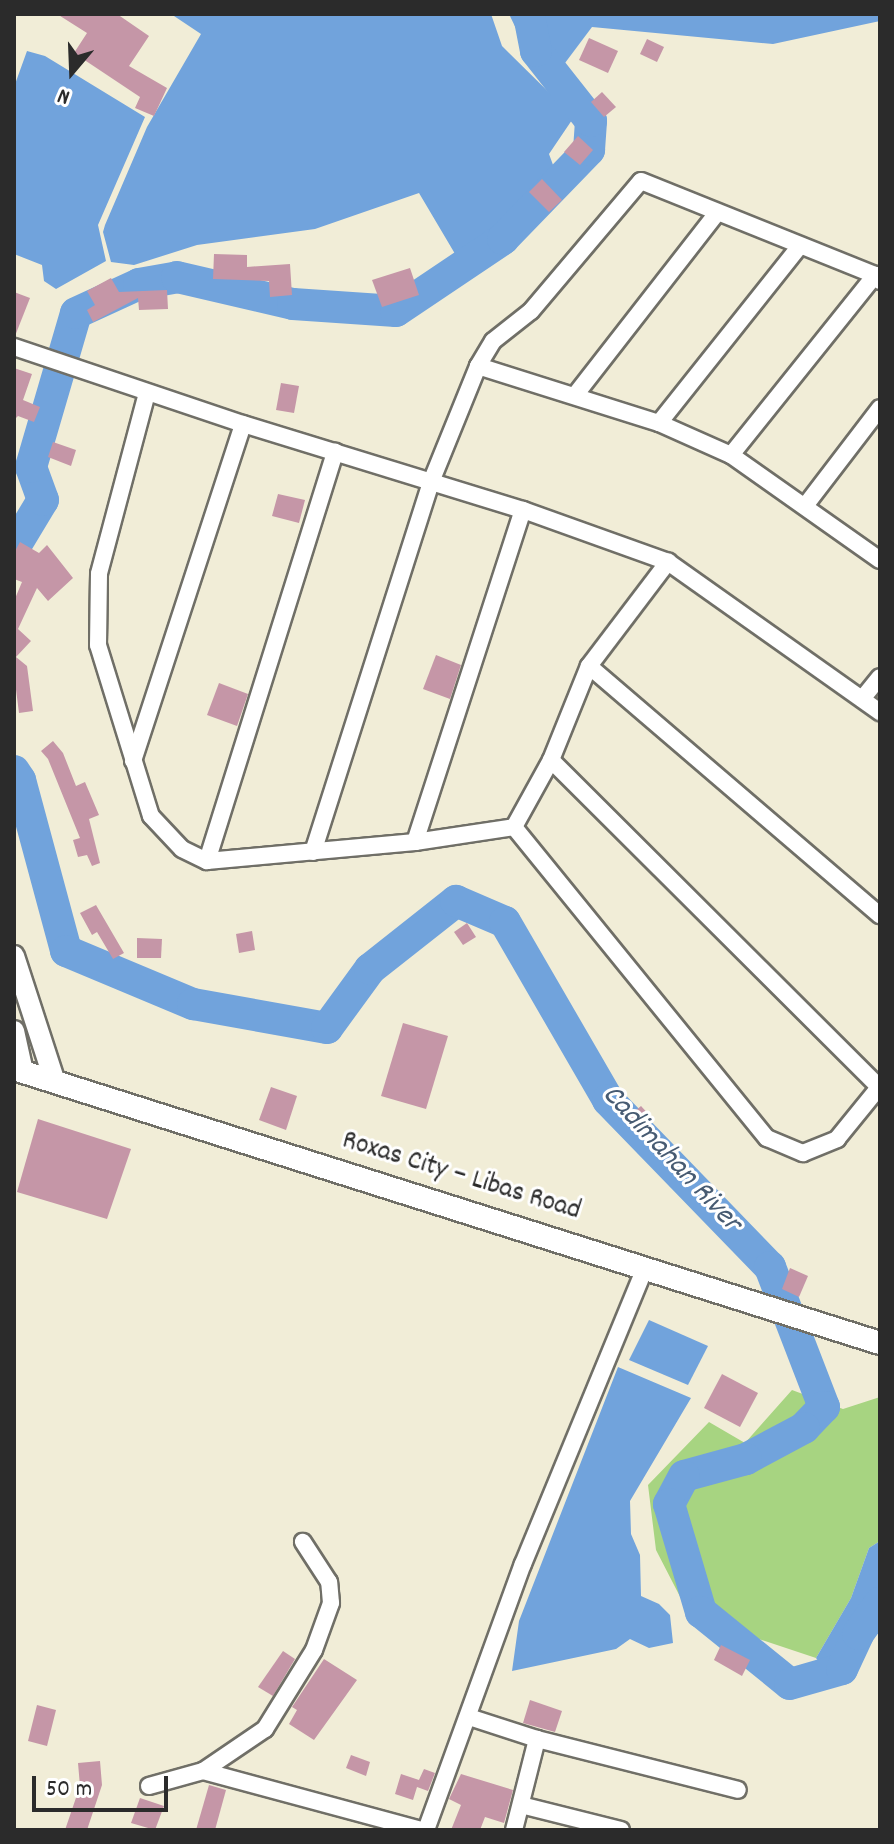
<!DOCTYPE html>
<meta charset="utf-8">
<style>
body{margin:0}
#map{position:relative;width:894px;height:1844px;overflow:hidden;background:#f1edd7;font-family:Dekko,sans-serif}
div>[style]{position:absolute}
.green>*{inset:0;background:#a7d481}
.water>*{inset:0;background:#71a3dc}
.river>*{height:32px;margin:-16px;padding:0 16px;transform-origin:16px;border-radius:16px;background:#71a3dc}
.building>*{inset:0;background:#c596a7}
.roads{filter:drop-shadow(2px 0 #706f67) drop-shadow(-2px 0 #706f67) drop-shadow(0 2px #706f67) drop-shadow(0 -2px #706f67)}
.minor>*{height:16px;margin:-8px;padding:0 8px;transform-origin:8px;border-radius:8px;background:#fff}
.tertiary>*{height:20px;margin:-10px;padding:0 10px;transform-origin:10px;border-radius:10px;background:#fff}
.secondary>*{height:22px;margin:-11px;padding:0 11px;transform-origin:11px;border-radius:11px;background:#fff}
span{translate:-50% -50%;white-space:nowrap;text-align:center;line-height:1.15;-webkit-text-stroke:6px #fff;paint-order:stroke}
.street-label{font-size:28px;color:#2b2b2b}
.water-label{font-size:30px;color:#475b72;font-style:italic}
.frame{position:absolute;inset:0;border:16px solid #2b2b2b;pointer-events:none}
.north{position:absolute;left:32px;top:32px;width:80px;height:80px;-webkit-text-stroke:6px #fff;paint-order:stroke;rotate:199deg;font-size:22px;font-weight:700;line-height:32px;text-align:center;color:#2b2b2b}
.north::after{content:'';display:block;margin:auto;width:28px;height:36px;background:#2b2b2b;clip-path:polygon(50% 0,100% 100%,50% 72%,0 100%)}
.scale{position:absolute;left:32px;top:1776px;width:136px;height:36px;box-sizing:border-box;border:4px solid #2b2b2b;border-top:0;padding-left:10px;font-size:24px;line-height:28px;white-space:nowrap;color:#2b2b2b;-webkit-text-stroke:6px #fff;paint-order:stroke}
</style>
<div id="map">
<div class="green">
<div style="clip-path:polygon(792px 1390px,843px 1409px,880px 1397px,880px 1541px,869px 1548px,851px 1598px,816px 1658px,690px 1616px,656px 1550px,648px 1485px,709px 1422px,745px 1443px)"></div>
</div>
<div class="water">
<div style="clip-path:polygon(171px 14px,491px 14px,502px 46px,574px 117px,549px 154px,556px 173px,552px 189px,498px 243px,464px 269px,419px 193px,315px 229px,197px 245px,134px 265px,111px 262px,103px 232px,105px 225px,147px 127px,201px 34px)"></div>
<div style="clip-path:polygon(509px 14px,880px 14px,880px 21px,773px 44px,592px 27px,562px 67px,533px 64px)"></div>
<div style="clip-path:polygon(27px 51px,45px 56px,145px 117px,98px 225px,106px 261px,56px 289px,44px 281px,42px 265px,14px 254px,14px 87px)"></div>
<div style="clip-path:polygon(649px 1320px,708px 1346px,688px 1385px,629px 1360px)"></div>
<div style="clip-path:polygon(618px 1367px,691px 1398px,630px 1501px,631px 1534px,640px 1555px,641px 1596px,659px 1604px,670px 1615px,673px 1643px,649px 1648px,630px 1639px,616px 1649px,512px 1671px,519px 1621px)"></div>
<div style="clip-path:polygon(880px 1541px,880px 1631px,835px 1683px,816px 1658px,851px 1598px,869px 1548px)"></div>
</div>
<div class="river">
<div style="left:14px;top:548px;width:56px;rotate:-58.9deg"></div>
<div style="left:43px;top:500px;width:35px;rotate:-110deg"></div>
<div style="left:31px;top:467px;width:160px;rotate:-73.7deg"></div>
<div style="left:76px;top:313px;width:69px;rotate:-24.7deg"></div>
<div style="left:139px;top:284px;width:39px;rotate:-10deg"></div>
<div style="left:177px;top:277px;width:119px;rotate:13.1deg"></div>
<div style="left:293px;top:304px;width:103px;rotate:3.9deg"></div>
<div style="left:396px;top:311px;width:129px;rotate:-33.9deg"></div>
<div style="left:503px;top:239px;width:124px;rotate:-46deg"></div>
<div style="left:589px;top:150px;width:29px;rotate:-86deg"></div>
<div style="left:591px;top:121px;width:89px;rotate:-128.2deg"></div>
<div style="left:536px;top:51px;width:38px;rotate:-101deg"></div>
<div style="left:14px;top:771px;width:11px;rotate:56deg"></div>
<div style="left:20px;top:780px;width:177px;rotate:74.9deg"></div>
<div style="left:66px;top:951px;width:138px;rotate:22.7deg"></div>
<div style="left:193px;top:1004px;width:136px;rotate:10.2deg"></div>
<div style="left:327px;top:1028px;width:73px;rotate:-53.9deg"></div>
<div style="left:370px;top:969px;width:110px;rotate:-38.3deg"></div>
<div style="left:456px;top:901px;width:53px;rotate:23.2deg"></div>
<div style="left:505px;top:922px;width:206px;rotate:59.9deg"></div>
<div style="left:608px;top:1100px;width:233px;rotate:45.9deg"></div>
<div style="left:770px;top:1267px;width:150px;rotate:68.9deg"></div>
<div style="left:824px;top:1407px;width:29px;rotate:134deg"></div>
<div style="left:804px;top:1428px;width:66px;rotate:151.9deg"></div>
<div style="left:746px;top:1459px;width:64px;rotate:164.7deg"></div>
<div style="left:684px;top:1476px;width:32px;rotate:118deg"></div>
<div style="left:669px;top:1504px;width:113px;rotate:73.5deg"></div>
<div style="left:701px;top:1612px;width:114px;rotate:39deg"></div>
<div style="left:790px;top:1684px;width:54px;rotate:-16.1deg"></div>
<div style="left:842px;top:1669px;width:38px;rotate:-65deg"></div>
<div style="left:858px;top:1634px;width:38px;rotate:-55deg"></div>
</div>
<div class="building">
<div style="clip-path:polygon(57px 14px,117px 14px,149px 36px,129px 66px,167px 88px,154px 116px,135px 108px,140px 97px,74px 53px,87px 33px)"></div>
<div style="clip-path:polygon(589px 38px,618px 51px,608px 73px,579px 60px)"></div>
<div style="clip-path:polygon(647px 39px,664px 47px,657px 62px,640px 54px)"></div>
<div style="clip-path:polygon(602px 92px,616px 107px,604px 117px,591px 102px)"></div>
<div style="clip-path:polygon(578px 136px,593px 150px,580px 165px,564px 152px)"></div>
<div style="clip-path:polygon(542px 179px,562px 200px,549px 212px,529px 192px)"></div>
<div style="clip-path:polygon(214px 254px,247px 255px,247px 267px,290px 264px,292px 295px,270px 297px,269px 281px,213px 279px)"></div>
<div style="clip-path:polygon(410px 268px,419px 295px,382px 307px,372px 280px)"></div>
<div style="clip-path:polygon(111px 278px,119px 292px,167px 290px,168px 309px,139px 310px,138px 298px,93px 322px,87px 310px,95px 305px,87px 291px)"></div>
<div style="clip-path:polygon(14px 292px,30px 298px,15px 336px,14px 336px)"></div>
<div style="clip-path:polygon(14px 368px,32px 374px,23px 400px,40px 407px,34px 422px,18px 416px,14px 420px)"></div>
<div style="clip-path:polygon(281px 383px,299px 386px,294px 413px,276px 410px)"></div>
<div style="clip-path:polygon(53px 442px,76px 450px,71px 466px,48px 457px)"></div>
<div style="clip-path:polygon(278px 494px,305px 500px,299px 523px,272px 516px)"></div>
<div style="clip-path:polygon(20px 542px,39px 553px,47px 545px,73px 578px,48px 601px,37px 588px,18px 629px,31px 641px,16px 657px,27px 666px,33px 711px,19px 713px,14px 674px,14px 601px,22px 582px,14px 579px,14px 553px)"></div>
<div style="clip-path:polygon(436px 655px,461px 665px,450px 699px,423px 689px)"></div>
<div style="clip-path:polygon(219px 683px,248px 694px,237px 726px,207px 715px)"></div>
<div style="clip-path:polygon(53px 741px,63px 753px,76px 786px,85px 782px,99px 815px,89px 819px,100px 863px,92px 866px,87px 855px,78px 857px,73px 840px,80px 838px,48px 759px,41px 751px)"></div>
<div style="clip-path:polygon(96px 905px,124px 953px,113px 959px,97px 932px,92px 935px,80px 913px)"></div>
<div style="clip-path:polygon(467px 923px,476px 937px,463px 945px,454px 932px)"></div>
<div style="clip-path:polygon(252px 931px,255px 950px,239px 953px,236px 934px)"></div>
<div style="clip-path:polygon(137px 938px,162px 939px,161px 958px,137px 958px)"></div>
<div style="clip-path:polygon(403px 1023px,448px 1036px,426px 1109px,381px 1096px)"></div>
<div style="clip-path:polygon(271px 1087px,297px 1096px,286px 1130px,259px 1120px)"></div>
<div style="clip-path:polygon(641px 1106px,652px 1118px,640px 1128px,629px 1116px)"></div>
<div style="clip-path:polygon(38px 1119px,131px 1149px,107px 1219px,17px 1192px)"></div>
<div style="clip-path:polygon(790px 1268px,808px 1276px,799px 1297px,782px 1289px)"></div>
<div style="clip-path:polygon(722px 1374px,758px 1393px,740px 1427px,704px 1408px)"></div>
<div style="clip-path:polygon(721px 1645px,750px 1660px,742px 1676px,714px 1660px)"></div>
<div style="clip-path:polygon(283px 1651px,295px 1659px,273px 1696px,258px 1687px)"></div>
<div style="clip-path:polygon(324px 1659px,357px 1680px,314px 1740px,289px 1724px,297px 1710px,292px 1707px)"></div>
<div style="clip-path:polygon(530px 1700px,562px 1711px,555px 1732px,523px 1723px)"></div>
<div style="clip-path:polygon(37px 1705px,56px 1710px,47px 1746px,28px 1741px)"></div>
<div style="clip-path:polygon(351px 1755px,370px 1762px,366px 1776px,346px 1768px)"></div>
<div style="clip-path:polygon(100px 1761px,102px 1785px,87px 1830px,65px 1830px,80px 1786px,78px 1763px)"></div>
<div style="clip-path:polygon(424px 1769px,435px 1773px,428px 1791px,417px 1787px,413px 1800px,395px 1794px,401px 1774px,419px 1780px,418px 1782px)"></div>
<div style="clip-path:polygon(461px 1774px,513px 1790px,504px 1823px,485px 1817px,480px 1830px,451px 1830px,461px 1805px,449px 1799px)"></div>
<div style="clip-path:polygon(209px 1785px,226px 1790px,215px 1830px,196px 1830px)"></div>
<div style="clip-path:polygon(140px 1798px,164px 1806px,155px 1830px,131px 1823px)"></div>
</div>
<div class="roads">
<div class="minor">
<div style="left:14px;top:347px;width:242px;rotate:18.6deg"></div>
<div style="left:243px;top:424px;width:293px;rotate:17.1deg"></div>
<div style="left:523px;top:510px;width:154px;rotate:19.7deg"></div>
<div style="left:668px;top:562px;width:260px;rotate:35.3deg"></div>
<div style="left:478px;top:366px;width:190px;rotate:17.5deg"></div>
<div style="left:659px;top:423px;width:79px;rotate:24deg"></div>
<div style="left:731px;top:455px;width:182px;rotate:35.2deg"></div>
<div style="left:147px;top:393px;width:187px;rotate:104.9deg"></div>
<div style="left:99px;top:574px;width:71px;rotate:90.8deg"></div>
<div style="left:98px;top:645px;width:179px;rotate:72.8deg"></div>
<div style="left:151px;top:816px;width:45px;rotate:46.8deg"></div>
<div style="left:182px;top:849px;width:28px;rotate:26deg"></div>
<div style="left:207px;top:861px;width:209px;rotate:-5.2deg"></div>
<div style="left:415px;top:842px;width:100px;rotate:-8.6deg"></div>
<div style="left:514px;top:827px;width:77px;rotate:-61.1deg"></div>
<div style="left:551px;top:760px;width:101px;rotate:-68deg"></div>
<div style="left:589px;top:666px;width:131px;rotate:-52.8deg"></div>
<div style="left:576px;top:394px;width:229px;rotate:-52.1deg"></div>
<div style="left:659px;top:423px;width:226px;rotate:-51.5deg"></div>
<div style="left:731px;top:455px;width:231px;rotate:-51.3deg"></div>
<div style="left:805px;top:506px;width:123px;rotate:-52.6deg"></div>
<div style="left:589px;top:666px;width:383px;rotate:40.6deg"></div>
<div style="left:862px;top:699px;width:28px;rotate:-51deg"></div>
<div style="left:551px;top:760px;width:463px;rotate:44.9deg"></div>
<div style="left:133px;top:761px;width:354px;rotate:-71.9deg"></div>
<div style="left:514px;top:827px;width:401px;rotate:50.9deg"></div>
<div style="left:767px;top:1138px;width:39px;rotate:23deg"></div>
<div style="left:803px;top:1153px;width:37px;rotate:-22deg"></div>
<div style="left:837px;top:1139px;width:68px;rotate:-50.9deg"></div>
<div style="left:415px;top:842px;width:349px;rotate:-72deg"></div>
<div style="left:313px;top:852px;width:388px;rotate:-72.3deg"></div>
<div style="left:431px;top:482px;width:125px;rotate:-67.9deg"></div>
<div style="left:478px;top:366px;width:29px;rotate:-59deg"></div>
<div style="left:493px;top:341px;width:48px;rotate:-38.3deg"></div>
<div style="left:531px;top:311px;width:170px;rotate:-49.8deg"></div>
<div style="left:641px;top:181px;width:252px;rotate:21.9deg"></div>
<div style="left:875px;top:275px;width:8px;rotate:50deg"></div>
<div style="left:207px;top:861px;width:429px;rotate:-72.6deg"></div>
<div style="left:469px;top:1717px;width:71px;rotate:17.9deg"></div>
<div style="left:537px;top:1739px;width:207px;rotate:14.2deg"></div>
<div style="left:203px;top:1771px;width:75px;rotate:-34.1deg"></div>
<div style="left:265px;top:1729px;width:93px;rotate:-58.2deg"></div>
<div style="left:314px;top:1650px;width:50px;rotate:-70.1deg"></div>
<div style="left:331px;top:1603px;width:21px;rotate:-95deg"></div>
<div style="left:329px;top:1582px;width:48px;rotate:-123deg"></div>
<div style="left:149px;top:1786px;width:56px;rotate:-15.5deg"></div>
<div style="left:203px;top:1771px;width:226px;rotate:15.1deg"></div>
<div style="left:521px;top:1805px;width:103px;rotate:14deg"></div>
<div style="left:426px;top:1830px;width:283px;rotate:-70deg"></div>
<div style="left:523px;top:1564px;width:322px;rotate:-67.6deg"></div>
<div style="left:514px;top:1830px;width:94px;rotate:-75.8deg"></div>
</div>
<div class="tertiary">
<div style="left:14px;top:956px;width:133px;rotate:72deg"></div>
<div style="left:14px;top:1031px;width:42px;rotate:77.6deg"></div>
</div>
<div class="secondary">
<div style="left:14px;top:1069px;width:908px;rotate:17.56deg"></div>
</div>
</div>
<div class="street-label">
<span style="left:461px;top:1177px;rotate:17deg">Roxas City – Libas Road</span>
</div>
<div class="water-label">
<span style="left:670px;top:1160px;rotate:47deg">Cadimahan River</span>
</div>
<div class="frame"></div>
<div class="north">N</div>
<div class="scale">50 m</div>
</div>
